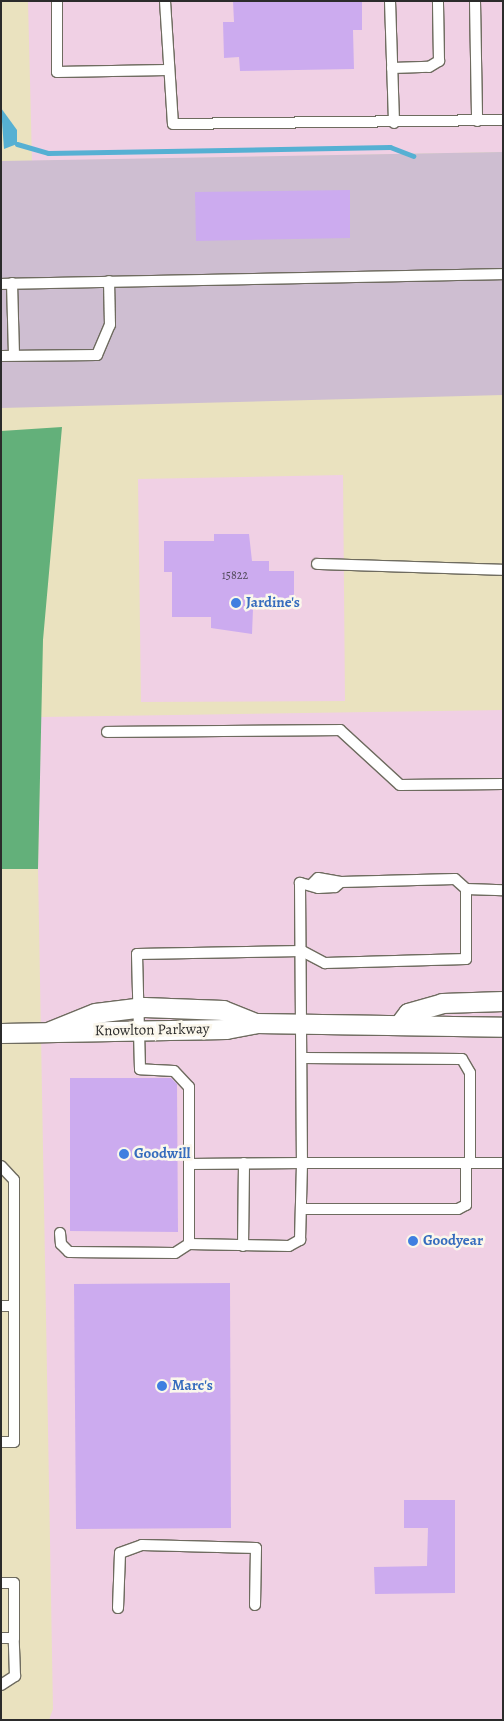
<!DOCTYPE html>
<style>
body{margin:0}
#map{position:relative;width:504px;height:1721px;overflow:hidden;background:#eae2bf;font-family:Alegreya,serif}
div>[style]{position:absolute}
.built>*{inset:0;background:#f0d0e4}
.industrial>*{inset:0;background:#cebed1}
.forest>*{inset:0;background:#63b07a}
.water>*{inset:0;background:#56b0d3}
.stream>*{height:5px;margin:-2.5px;padding:0 2.5px;transform-origin:2.5px;border-radius:2.5px;background:#56b0d3}
.building>*{inset:0;background:#ccabef}
.roads{filter:drop-shadow(1px 0 #6e6b5f) drop-shadow(-1px 0 #6e6b5f) drop-shadow(0 1px #6e6b5f) drop-shadow(0 -1px #6e6b5f)}
.lane>*{height:10px;margin:-5px;padding:0 5px;transform-origin:5px;border-radius:5px;background:#fff}
.street>*{height:19px;margin:-9.5px;padding:0 9.5px;transform-origin:9.5px;border-radius:9.5px;background:#fff}
.dots>*{width:14px;height:14px;translate:-50% -50%;box-sizing:border-box;border:2px solid #fbf7ec;border-radius:50%}
span{translate:-50% -50%;white-space:nowrap;text-align:center;line-height:1.15;-webkit-text-stroke:5px #fbf7ec;paint-order:stroke}
.number-label{font-size:12px;color:#534b5c}
.number-label span{-webkit-text-stroke-width:0}
.shop-label{font-size:15px;color:#366cbe;font-weight:700}
.left{translate:0 -50%;text-align:left}
.street-label{font-size:15px;color:#2b2b2b}
.frame{position:absolute;inset:0;border:2px solid #2b2b2b;pointer-events:none}
</style>
<div id="map">
<div class="built">
<div style="clip-path:polygon(28px 1px,503px 1px,503px 152px,32px 161px)"></div>
<div style="clip-path:polygon(343px 475px,345px 701px,141px 702px,138px 479px)"></div>
<div style="clip-path:polygon(503px 710px,503px 1720px,49px 1720px,53px 1709px,38px 869px,41px 717px)"></div>
</div>
<div class="industrial">
<div style="clip-path:polygon(503px 152px,503px 395px,1px 408px,1px 161px)"></div>
</div>
<div class="forest">
<div style="clip-path:polygon(62px 427px,43px 640px,38px 869px,1px 869px,1px 431px)"></div>
</div>
<div class="water">
<div style="clip-path:polygon(1px 108px,17px 130px,17px 144px,4px 149px)"></div>
</div>
<div class="stream">
<div style="left:17px;top:144px;width:32px;rotate:16deg"></div>
<div style="left:48px;top:153px;width:342px;rotate:-1deg"></div>
<div style="left:390px;top:147px;width:25px;rotate:21deg"></div>
</div>
<div class="building">
<div style="clip-path:polygon(233px 1px,362px 1px,362px 30px,353px 30px,354px 69px,240px 71px,239px 57px,224px 58px,223px 22px,234px 22px)"></div>
<div style="clip-path:polygon(350px 190px,350px 238px,196px 241px,195px 192px)"></div>
<div style="clip-path:polygon(214px 534px,249px 534px,252px 561px,269px 561px,269px 571px,294px 571px,294px 606px,253px 609px,252px 634px,211px 628px,211px 617px,172px 617px,172px 572px,164px 572px,164px 541px,214px 541px)"></div>
<div style="clip-path:polygon(70px 1078px,171px 1078px,177px 1084px,178px 1232px,70px 1231px)"></div>
<div style="clip-path:polygon(230px 1283px,231px 1528px,76px 1529px,74px 1284px)"></div>
<div style="clip-path:polygon(404px 1500px,455px 1500px,455px 1593px,375px 1594px,374px 1567px,427px 1566px,428px 1528px,404px 1528px)"></div>
</div>
<div class="roads">
<div class="lane">
<div style="left:57px;top:1px;width:71px;rotate:90deg"></div>
<div style="left:57px;top:72px;width:110px;rotate:-1deg"></div>
<div style="left:165px;top:1px;width:123px;rotate:86.3deg"></div>
<div style="left:173px;top:124px;width:330px;rotate:-0.7deg"></div>
<div style="left:390px;top:1px;width:122px;rotate:88.1deg"></div>
<div style="left:475px;top:1px;width:120px;rotate:89deg"></div>
<div style="left:392px;top:68px;width:37px;rotate:-2deg"></div>
<div style="left:429px;top:67px;width:12px;rotate:-31deg"></div>
<div style="left:439px;top:61px;width:60px;rotate:-91deg"></div>
<div style="left:12px;top:283px;width:72px;rotate:88.4deg"></div>
<div style="left:1px;top:284px;width:502px;rotate:-1.14deg"></div>
<div style="left:1px;top:356px;width:96px;rotate:-0.6deg"></div>
<div style="left:97px;top:355px;width:33px;rotate:-67deg"></div>
<div style="left:110px;top:325px;width:44px;rotate:-91.3deg"></div>
<div style="left:317px;top:564px;width:186px;rotate:1.8deg"></div>
<div style="left:107px;top:732px;width:233px;rotate:-0.5deg"></div>
<div style="left:340px;top:730px;width:81px;rotate:42.5deg"></div>
<div style="left:400px;top:785px;width:103px;rotate:-0.6deg"></div>
<div style="left:341px;top:882px;width:8px;rotate:140deg"></div>
<div style="left:335px;top:887px;width:17px;rotate:177deg"></div>
<div style="left:318px;top:888px;width:19px;rotate:-164deg"></div>
<div style="left:300px;top:883px;width:280px;rotate:89.6deg"></div>
<div style="left:302px;top:1163px;width:201px"></div>
<div style="left:312px;top:884px;width:8px;rotate:-45deg"></div>
<div style="left:318px;top:878px;width:23px;rotate:10deg"></div>
<div style="left:341px;top:882px;width:114px;rotate:-1.5deg"></div>
<div style="left:455px;top:879px;width:15px;rotate:42deg"></div>
<div style="left:303px;top:1058px;width:159px;rotate:0.4deg"></div>
<div style="left:462px;top:1059px;width:16px;rotate:60deg"></div>
<div style="left:470px;top:1073px;width:90px;rotate:90deg"></div>
<div style="left:1px;top:1166px;width:19px;rotate:47deg"></div>
<div style="left:14px;top:1180px;width:262px;rotate:90deg"></div>
<div style="left:14px;top:1442px;width:13px;rotate:180deg"></div>
<div style="left:301px;top:1209px;width:157px"></div>
<div style="left:458px;top:1209px;width:9px;rotate:-27deg"></div>
<div style="left:466px;top:1205px;width:42px;rotate:-90deg"></div>
<div style="left:60px;top:1233px;width:11px;rotate:85deg"></div>
<div style="left:61px;top:1244px;width:11px;rotate:45deg"></div>
<div style="left:69px;top:1252px;width:106px;rotate:0.5deg"></div>
<div style="left:175px;top:1253px;width:17px;rotate:-33deg"></div>
<div style="left:189px;top:1244px;width:157px;rotate:-90deg"></div>
<div style="left:189px;top:1087px;width:22px;rotate:-133deg"></div>
<div style="left:174px;top:1071px;width:34px;rotate:-177deg"></div>
<div style="left:140px;top:1069px;width:115px;rotate:-91.5deg"></div>
<div style="left:137px;top:954px;width:165px;rotate:-1deg"></div>
<div style="left:302px;top:951px;width:26px;rotate:28deg"></div>
<div style="left:325px;top:963px;width:141px;rotate:-1.6deg"></div>
<div style="left:466px;top:959px;width:70px;rotate:-90deg"></div>
<div style="left:466px;top:889px;width:37px;rotate:2deg"></div>
<div style="left:189px;top:1244px;width:100px;rotate:1.1deg"></div>
<div style="left:289px;top:1246px;width:13px;rotate:-29deg"></div>
<div style="left:300px;top:1240px;width:77px;rotate:-88.5deg"></div>
<div style="left:302px;top:1163px;width:113px;rotate:179.5deg"></div>
<div style="left:243px;top:1246px;width:83px;rotate:-89.3deg"></div>
<div style="left:1px;top:1306px;width:13px"></div>
<div style="left:1px;top:1583px;width:13px"></div>
<div style="left:14px;top:1583px;width:55px;rotate:90deg"></div>
<div style="left:14px;top:1638px;width:13px;rotate:180deg"></div>
<div style="left:118px;top:1608px;width:55px;rotate:-87.9deg"></div>
<div style="left:120px;top:1553px;width:23px;rotate:-20deg"></div>
<div style="left:142px;top:1545px;width:114px;rotate:1.5deg"></div>
<div style="left:256px;top:1548px;width:57px;rotate:91deg"></div>
<div style="left:1px;top:1685px;width:17px;rotate:-33deg"></div>
<div style="left:15px;top:1676px;width:38px;rotate:-92deg"></div>
</div>
<div class="street">
<div style="left:399px;top:1025px;width:15px;rotate:-53deg"></div>
<div style="left:408px;top:1013px;width:35px;rotate:-16deg"></div>
<div style="left:442px;top:1003px;width:61px;rotate:-1.9deg"></div>
<div style="left:50px;top:1031px;width:48px;rotate:-21.8deg"></div>
<div style="left:95px;top:1013px;width:49px;rotate:-7deg"></div>
<div style="left:144px;top:1007px;width:79px;rotate:2.2deg"></div>
<div style="left:223px;top:1010px;width:35px;rotate:22deg"></div>
<div style="left:1px;top:1033px;width:225px;rotate:-1deg"></div>
<div style="left:226px;top:1029px;width:31px;rotate:-11deg"></div>
<div style="left:256px;top:1023px;width:247px;rotate:0.9deg"></div>
</div>
</div>
<div class="dots">
<div style="left:236px;top:603px;background:#3f7fe0"></div>
<div style="left:124px;top:1154px;background:#3f7fe0"></div>
<div style="left:413px;top:1241px;background:#3f7fe0"></div>
<div style="left:162px;top:1386px;background:#3f7fe0"></div>
</div>
<div class="number-label">
<span style="left:235px;top:576px">15822</span>
</div>
<div class="shop-label">
<span class="left" style="left:246px;top:603px">Jardine's</span>
<span class="left" style="left:134px;top:1154px">Goodwill</span>
<span class="left" style="left:423px;top:1241px">Goodyear</span>
<span class="left" style="left:172px;top:1386px">Marc's</span>
</div>
<div class="street-label">
<span style="left:152px;top:1030px;rotate:-1deg">Knowlton Parkway</span>
</div>
<div class="frame"></div>
</div>
